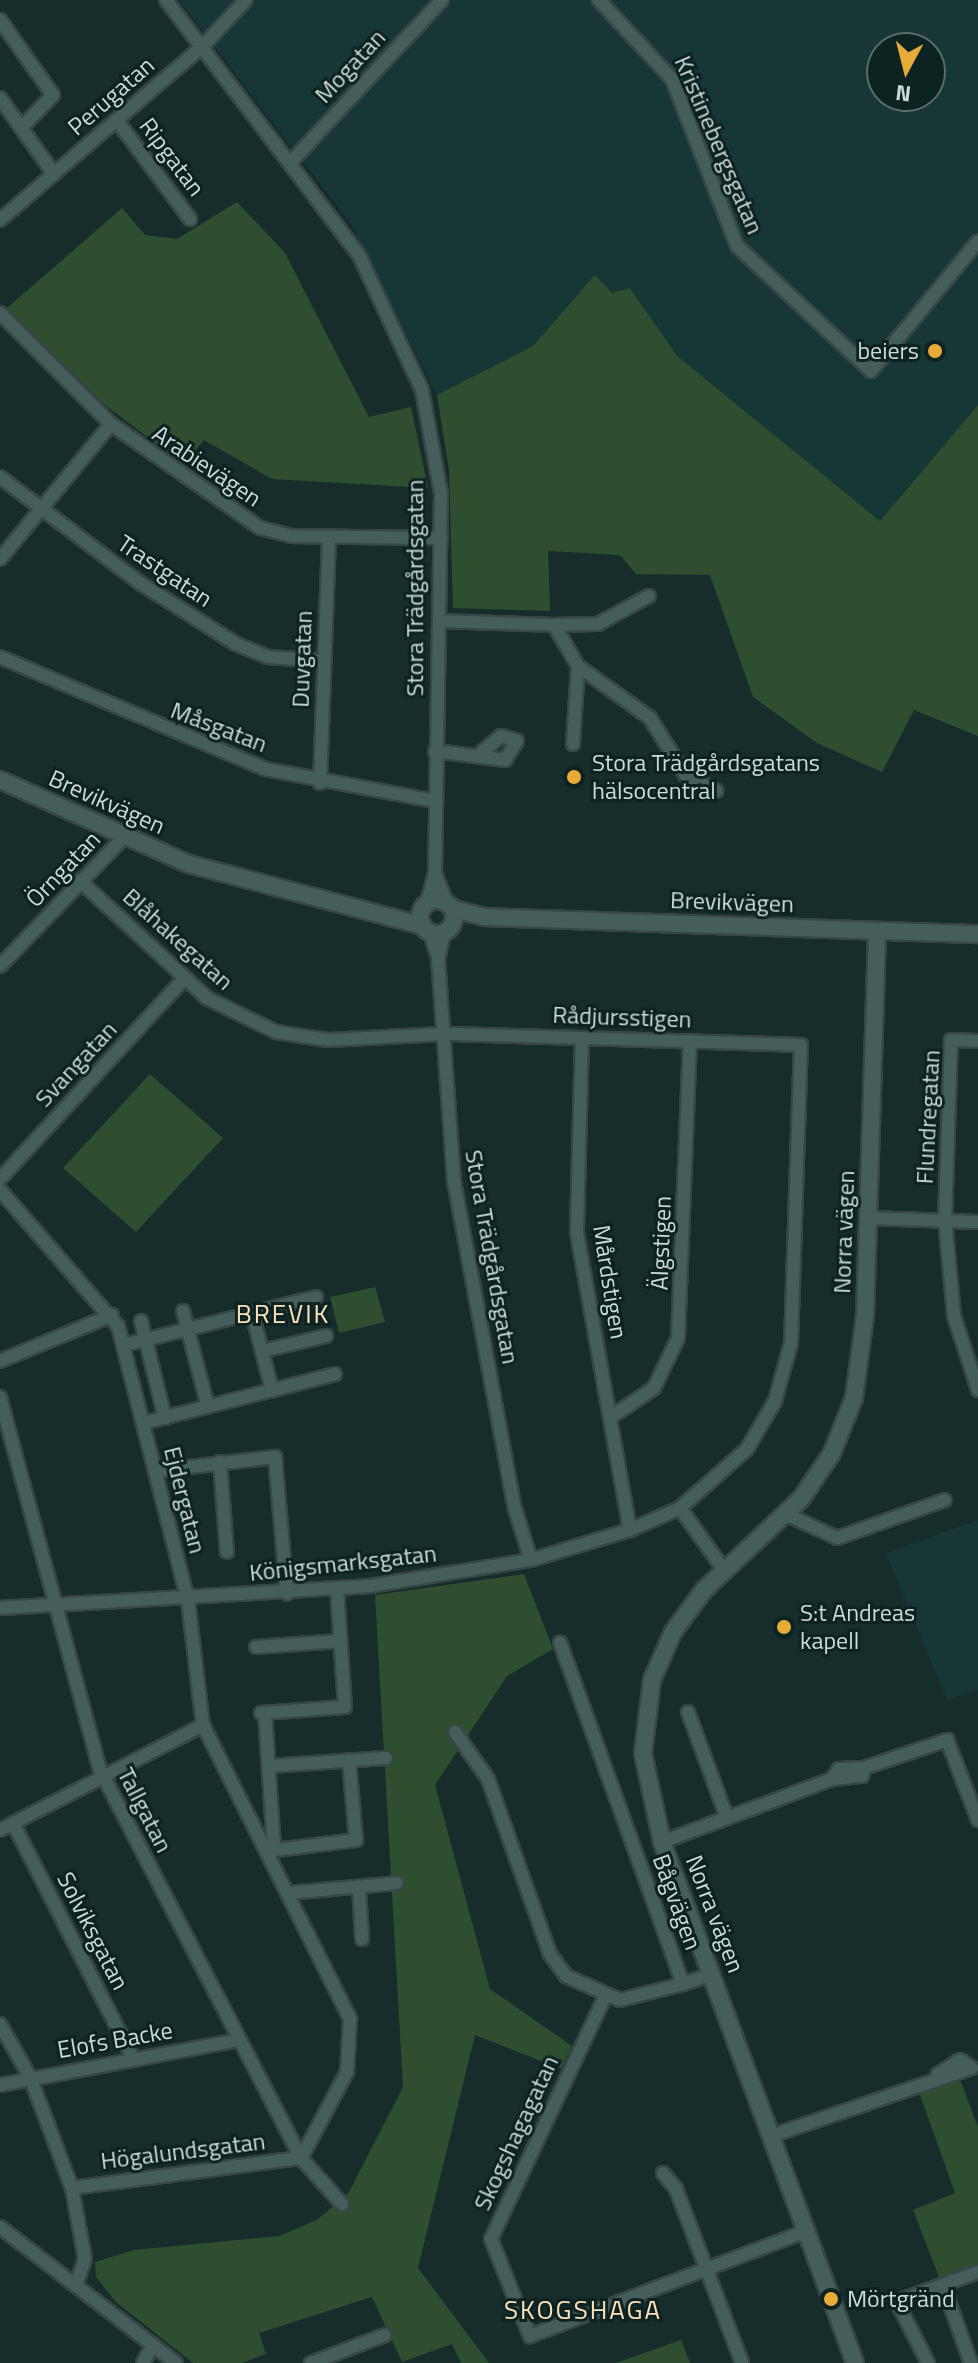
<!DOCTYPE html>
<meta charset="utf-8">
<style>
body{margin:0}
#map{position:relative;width:978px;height:2363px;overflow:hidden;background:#162d2b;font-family:"Titillium Web",sans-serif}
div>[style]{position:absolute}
.built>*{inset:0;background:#163735}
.green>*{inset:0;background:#2f4e2f}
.roads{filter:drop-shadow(2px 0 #364846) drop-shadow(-2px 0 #364846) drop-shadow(0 2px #364846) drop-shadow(0 -2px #364846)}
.street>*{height:12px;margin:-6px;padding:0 6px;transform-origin:6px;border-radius:6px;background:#465e5b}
.secondary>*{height:16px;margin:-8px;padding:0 8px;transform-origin:8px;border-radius:8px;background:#465e5b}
.secondary>.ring{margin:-8px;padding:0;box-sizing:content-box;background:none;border:16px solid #465e5b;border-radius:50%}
.dots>*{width:22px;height:22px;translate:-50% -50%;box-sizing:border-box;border:4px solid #0c2321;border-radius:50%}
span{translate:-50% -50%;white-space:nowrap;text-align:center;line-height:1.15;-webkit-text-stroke:6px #0c2321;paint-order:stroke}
.street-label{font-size:24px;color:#cddad8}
.poi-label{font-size:24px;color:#cddad8}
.right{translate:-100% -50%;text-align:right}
.left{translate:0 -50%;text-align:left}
.neighbourhood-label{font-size:26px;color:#fae0b8;letter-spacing:2px}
.north{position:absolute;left:866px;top:32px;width:80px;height:80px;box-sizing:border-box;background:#0c2321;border:2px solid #596c6a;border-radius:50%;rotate:187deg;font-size:22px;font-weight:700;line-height:32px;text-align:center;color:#cddad8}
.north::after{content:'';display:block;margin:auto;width:28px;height:36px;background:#e9ab38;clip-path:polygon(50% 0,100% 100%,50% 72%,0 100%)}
</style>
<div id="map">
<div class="built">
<div style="clip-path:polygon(evenodd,179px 0,978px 0,978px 405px,880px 521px,677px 356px,630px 288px,612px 294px,595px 276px,533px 346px,437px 395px,351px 224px,179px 0,882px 48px,930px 48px,930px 96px,882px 96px,882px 48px)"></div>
<div style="clip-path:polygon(978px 1520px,978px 1690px,947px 1700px,886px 1553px)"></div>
</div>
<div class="green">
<div style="clip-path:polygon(237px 202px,285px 253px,369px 417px,411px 407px,428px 488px,272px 479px,204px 440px,183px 464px,105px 405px,7px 308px,122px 208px,145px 235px,177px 239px)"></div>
<div style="clip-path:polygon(595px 275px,612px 293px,630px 288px,677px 356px,880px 521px,978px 405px,978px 736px,914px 710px,882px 772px,817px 743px,753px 697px,710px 575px,636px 574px,620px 555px,548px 551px,550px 611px,453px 608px,449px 470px,437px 395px,533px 346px)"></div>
<div style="clip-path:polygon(150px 1074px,223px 1138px,136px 1232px,63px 1168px)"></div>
<div style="clip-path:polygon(375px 1287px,385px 1322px,339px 1333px,330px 1297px)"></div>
<div style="clip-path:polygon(524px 1574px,553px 1649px,507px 1676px,435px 1785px,490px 1989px,572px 2046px,561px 2069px,475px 2035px,418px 2268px,489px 2363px,461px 2363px,452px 2344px,402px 2362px,372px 2297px,259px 2333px,266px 2354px,242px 2363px,193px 2363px,116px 2302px,96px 2277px,95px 2262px,134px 2250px,279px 2236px,317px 2220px,349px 2192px,403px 2087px,375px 1595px)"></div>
<div style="clip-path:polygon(943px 2082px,961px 2082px,978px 2127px,978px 2268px,940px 2280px,913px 2210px,955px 2193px,919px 2092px)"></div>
<div style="clip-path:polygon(681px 2340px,690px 2363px,616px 2363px)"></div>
</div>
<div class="roads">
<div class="street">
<div style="left:166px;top:0;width:320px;rotate:52.9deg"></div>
<div style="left:359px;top:255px;width:149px;rotate:65deg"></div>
<div style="left:422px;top:390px;width:106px;rotate:79.6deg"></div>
<div style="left:441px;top:494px;width:379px;rotate:90.9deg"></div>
<div style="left:435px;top:873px;width:30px;rotate:105deg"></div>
<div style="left:599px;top:0;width:108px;rotate:47.3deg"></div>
<div style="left:672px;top:79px;width:179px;rotate:68.7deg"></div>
<div style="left:737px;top:246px;width:183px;rotate:43deg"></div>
<div style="left:871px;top:371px;width:168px;rotate:-50.5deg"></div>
<div style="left:0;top:20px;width:92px;rotate:54.8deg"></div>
<div style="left:53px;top:95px;width:45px;rotate:134.1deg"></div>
<div style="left:0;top:98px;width:93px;rotate:54.6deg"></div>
<div style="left:118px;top:122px;width:121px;rotate:53.4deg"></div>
<div style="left:290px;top:163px;width:223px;rotate:-47deg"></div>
<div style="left:0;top:220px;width:266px;rotate:-40.6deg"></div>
<div style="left:202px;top:47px;width:64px;rotate:-46.9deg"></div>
<div style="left:0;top:313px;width:157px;rotate:45deg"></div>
<div style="left:111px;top:424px;width:182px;rotate:34.9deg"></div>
<div style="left:260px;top:528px;width:32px;rotate:14deg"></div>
<div style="left:291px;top:536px;width:150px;rotate:0.8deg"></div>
<div style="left:0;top:477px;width:176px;rotate:37.1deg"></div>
<div style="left:140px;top:583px;width:114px;rotate:32.4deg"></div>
<div style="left:236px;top:644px;width:35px;rotate:22deg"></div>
<div style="left:268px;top:657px;width:56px;rotate:4.1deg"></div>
<div style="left:0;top:559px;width:175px;rotate:-50.6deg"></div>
<div style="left:439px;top:621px;width:115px;rotate:2deg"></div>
<div style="left:554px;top:625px;width:48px;rotate:59.7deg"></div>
<div style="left:578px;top:666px;width:89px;rotate:35.8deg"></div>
<div style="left:650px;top:718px;width:68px;rotate:58.2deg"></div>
<div style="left:686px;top:776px;width:34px;rotate:26deg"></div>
<div style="left:554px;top:625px;width:44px;rotate:-1.3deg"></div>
<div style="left:598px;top:624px;width:58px;rotate:-28.8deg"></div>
<div style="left:0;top:657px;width:288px;rotate:22.9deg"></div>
<div style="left:265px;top:769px;width:172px;rotate:10.7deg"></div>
<div style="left:573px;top:744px;width:78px;rotate:-86.3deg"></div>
<div style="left:435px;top:751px;width:71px;rotate:7.3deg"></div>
<div style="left:505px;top:760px;width:22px;rotate:-58deg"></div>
<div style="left:517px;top:741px;width:17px;rotate:-163deg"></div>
<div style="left:501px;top:736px;width:25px;rotate:140deg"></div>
<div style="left:320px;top:783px;width:247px;rotate:-87.9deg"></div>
<div style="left:435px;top:873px;width:30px;rotate:69deg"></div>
<div style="left:430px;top:933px;width:23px;rotate:72deg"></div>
<div style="left:444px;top:933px;width:26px;rotate:103deg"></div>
<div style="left:438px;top:958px;width:224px;rotate:85.9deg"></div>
<div style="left:454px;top:1181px;width:334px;rotate:79.5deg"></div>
<div style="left:515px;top:1509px;width:53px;rotate:72.6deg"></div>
<div style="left:0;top:966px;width:179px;rotate:-46.1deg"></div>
<div style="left:582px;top:1038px;width:195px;rotate:91.5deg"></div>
<div style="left:577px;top:1233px;width:302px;rotate:79.9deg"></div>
<div style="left:978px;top:1041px;width:27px;rotate:-178deg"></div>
<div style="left:951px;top:1040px;width:180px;rotate:91.9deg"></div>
<div style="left:945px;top:1220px;width:96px;rotate:84.6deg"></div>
<div style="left:954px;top:1316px;width:78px;rotate:72deg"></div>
<div style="left:0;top:1179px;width:273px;rotate:-47.4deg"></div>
<div style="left:0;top:1190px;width:180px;rotate:49.1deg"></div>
<div style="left:118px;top:1326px;width:283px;rotate:75.7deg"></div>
<div style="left:188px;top:1600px;width:126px;rotate:83.2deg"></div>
<div style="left:203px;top:1725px;width:329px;rotate:63.4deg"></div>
<div style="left:350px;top:2019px;width:53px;rotate:93.2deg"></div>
<div style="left:347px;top:2072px;width:98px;rotate:118.1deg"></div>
<div style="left:869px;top:1218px;width:109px;rotate:2.1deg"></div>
<div style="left:183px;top:1311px;width:99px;rotate:75.4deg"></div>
<div style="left:252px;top:1313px;width:80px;rotate:75.4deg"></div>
<div style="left:141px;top:1321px;width:100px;rotate:76.1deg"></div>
<div style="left:124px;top:1345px;width:198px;rotate:-14deg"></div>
<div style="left:262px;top:1351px;width:66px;rotate:-13.2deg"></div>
<div style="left:0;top:1361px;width:121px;rotate:-22.3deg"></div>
<div style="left:0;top:1397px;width:386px;rotate:75deg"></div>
<div style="left:100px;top:1770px;width:437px;rotate:62.6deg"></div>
<div style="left:301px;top:2158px;width:62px;rotate:48.3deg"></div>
<div style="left:611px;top:1417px;width:52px;rotate:-34deg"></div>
<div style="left:654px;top:1388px;width:55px;rotate:-64.4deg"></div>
<div style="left:678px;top:1338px;width:297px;rotate:-87.7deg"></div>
<div style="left:143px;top:1423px;width:198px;rotate:-14.3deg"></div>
<div style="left:220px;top:1462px;width:90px;rotate:85.6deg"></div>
<div style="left:155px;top:1471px;width:121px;rotate:-6.7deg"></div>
<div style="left:275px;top:1457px;width:137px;rotate:85deg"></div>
<div style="left:680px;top:1508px;width:76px;rotate:54.6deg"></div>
<div style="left:788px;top:1515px;width:54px;rotate:25.1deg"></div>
<div style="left:837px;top:1538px;width:114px;rotate:-19.4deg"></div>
<div style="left:0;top:1608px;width:371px;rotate:-3.4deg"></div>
<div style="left:370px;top:1586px;width:163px;rotate:-9.2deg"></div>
<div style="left:531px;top:1560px;width:103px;rotate:-16.9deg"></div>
<div style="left:630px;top:1530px;width:55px;rotate:-23.7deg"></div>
<div style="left:680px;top:1508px;width:89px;rotate:-41.4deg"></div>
<div style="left:747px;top:1449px;width:56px;rotate:-59.7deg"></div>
<div style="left:775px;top:1401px;width:60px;rotate:-74.6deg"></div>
<div style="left:791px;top:1343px;width:298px;rotate:-88.1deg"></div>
<div style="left:801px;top:1045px;width:358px;rotate:-178.2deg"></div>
<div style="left:443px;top:1034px;width:115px;rotate:177deg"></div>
<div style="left:328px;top:1040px;width:53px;rotate:-171.3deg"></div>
<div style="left:276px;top:1032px;width:77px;rotate:-153.8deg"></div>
<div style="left:207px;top:998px;width:173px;rotate:-137.3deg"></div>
<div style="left:256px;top:1647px;width:84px;rotate:-4.1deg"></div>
<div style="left:688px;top:1712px;width:113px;rotate:69.8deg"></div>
<div style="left:261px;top:1713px;width:84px;rotate:-4.1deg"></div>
<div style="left:345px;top:1707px;width:118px;rotate:-93.9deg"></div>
<div style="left:265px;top:1713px;width:134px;rotate:86.2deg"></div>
<div style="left:455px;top:1732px;width:57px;rotate:54.9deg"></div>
<div style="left:488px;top:1779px;width:186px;rotate:70.5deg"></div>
<div style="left:550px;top:1954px;width:27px;rotate:54deg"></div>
<div style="left:566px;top:1976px;width:59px;rotate:24deg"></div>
<div style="left:620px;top:2000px;width:65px;rotate:-14.3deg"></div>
<div style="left:683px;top:1984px;width:363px;rotate:-109.8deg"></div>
<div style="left:269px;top:1766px;width:117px;rotate:-3.9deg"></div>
<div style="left:864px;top:1768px;width:88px;rotate:-18.6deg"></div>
<div style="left:947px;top:1740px;width:86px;rotate:68.8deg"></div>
<div style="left:13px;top:1823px;width:265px;rotate:63deg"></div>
<div style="left:0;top:1830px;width:229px;rotate:-27.3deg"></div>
<div style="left:662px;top:1842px;width:181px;rotate:-20.3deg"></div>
<div style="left:832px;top:1779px;width:30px;rotate:-6deg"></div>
<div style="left:862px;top:1776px;width:8px;rotate:-76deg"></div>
<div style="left:864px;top:1768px;width:25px;rotate:178deg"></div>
<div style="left:839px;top:1769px;width:12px;rotate:125deg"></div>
<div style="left:267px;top:1851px;width:90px;rotate:-7deg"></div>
<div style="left:356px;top:1840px;width:80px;rotate:-95deg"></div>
<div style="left:359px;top:1887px;width:52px;rotate:86.7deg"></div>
<div style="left:288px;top:1893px;width:109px;rotate:-5.2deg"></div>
<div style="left:683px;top:1984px;width:31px;rotate:-19deg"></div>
<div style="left:604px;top:1999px;width:265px;rotate:115.2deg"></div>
<div style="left:491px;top:2239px;width:105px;rotate:68.1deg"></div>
<div style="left:530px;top:2336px;width:295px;rotate:-20.8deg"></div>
<div style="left:0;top:2024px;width:61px;rotate:60.5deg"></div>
<div style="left:30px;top:2077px;width:119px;rotate:69.3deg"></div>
<div style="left:72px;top:2188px;width:72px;rotate:79.6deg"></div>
<div style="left:85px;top:2259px;width:28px;rotate:109deg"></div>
<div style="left:0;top:2085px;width:242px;rotate:-10.7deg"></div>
<div style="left:771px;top:2136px;width:212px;rotate:-18.7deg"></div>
<div style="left:972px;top:2068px;width:14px;rotate:-146deg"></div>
<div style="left:960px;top:2060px;width:27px;rotate:147deg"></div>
<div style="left:663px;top:2173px;width:21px;rotate:51deg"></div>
<div style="left:676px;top:2189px;width:186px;rotate:69.2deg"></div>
<div style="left:72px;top:2188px;width:231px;rotate:-7.5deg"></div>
<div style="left:0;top:2227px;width:222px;rotate:37.7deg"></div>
<div style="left:943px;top:2285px;width:83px;rotate:70.3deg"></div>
<div style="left:143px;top:2363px;width:21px;rotate:-61deg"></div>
<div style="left:311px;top:2363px;width:79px;rotate:-20.7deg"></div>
<div style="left:928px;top:2363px;width:62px;rotate:-117deg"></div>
<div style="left:900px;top:2308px;width:10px;rotate:-66deg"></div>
<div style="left:904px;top:2299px;width:79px;rotate:-20deg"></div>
</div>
<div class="secondary">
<div style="left:0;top:780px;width:207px;rotate:24deg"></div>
<div style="left:189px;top:864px;width:242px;rotate:14.8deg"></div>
<div class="ring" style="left:420px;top:900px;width:18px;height:18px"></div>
<div style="left:453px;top:909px;width:32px;rotate:14deg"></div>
<div style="left:484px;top:917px;width:494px;rotate:2deg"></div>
<div style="left:855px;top:2363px;width:556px;rotate:-110.33deg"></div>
<div style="left:662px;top:1842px;width:91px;rotate:-102.1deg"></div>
<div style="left:643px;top:1753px;width:74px;rotate:-83deg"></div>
<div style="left:652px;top:1680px;width:52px;rotate:-66.4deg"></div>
<div style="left:673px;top:1632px;width:52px;rotate:-53.6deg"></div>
<div style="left:704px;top:1590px;width:133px;rotate:-43.2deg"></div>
<div style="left:801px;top:1499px;width:55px;rotate:-56deg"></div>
<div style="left:832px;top:1453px;width:59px;rotate:-68.2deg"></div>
<div style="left:854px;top:1398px;width:83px;rotate:-82.4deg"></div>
<div style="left:865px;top:1316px;width:385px;rotate:-88.2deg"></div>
</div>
</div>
<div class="dots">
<div style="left:935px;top:351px;background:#e9ab38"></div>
<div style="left:574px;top:777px;background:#e9ab38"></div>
<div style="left:784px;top:1627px;background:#e9ab38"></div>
<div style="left:831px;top:2299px;background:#e9ab38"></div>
</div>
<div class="street-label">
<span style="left:350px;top:66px;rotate:-47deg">Mogatan</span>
<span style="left:111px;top:96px;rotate:-41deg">Perugatan</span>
<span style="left:719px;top:145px;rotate:67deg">Kristinebergsgatan</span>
<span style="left:172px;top:157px;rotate:53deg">Ripgatan</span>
<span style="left:207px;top:466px;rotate:34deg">Arabievägen</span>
<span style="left:165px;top:571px;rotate:34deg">Trastgatan</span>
<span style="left:415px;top:588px;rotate:-90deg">Stora Trädgårdsgatan</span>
<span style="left:302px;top:659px;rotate:-88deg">Duvgatan</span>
<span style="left:219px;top:727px;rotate:21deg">Måsgatan</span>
<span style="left:107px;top:802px;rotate:24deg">Brevikvägen</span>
<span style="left:63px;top:869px;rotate:-46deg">Örngatan</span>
<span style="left:732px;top:902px;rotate:2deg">Brevikvägen</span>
<span style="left:178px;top:939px;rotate:42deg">Blåhakegatan</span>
<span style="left:622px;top:1017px;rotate:2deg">Rådjursstigen</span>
<span style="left:76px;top:1064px;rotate:-47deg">Svangatan</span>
<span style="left:928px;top:1117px;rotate:-87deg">Flundregatan</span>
<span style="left:844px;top:1232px;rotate:-88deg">Norra vägen</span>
<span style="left:661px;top:1243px;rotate:-88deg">Älgstigen</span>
<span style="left:492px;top:1257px;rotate:80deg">Stora Trädgårdsgatan</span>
<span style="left:610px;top:1282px;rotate:81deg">Mårdstigen</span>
<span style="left:185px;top:1500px;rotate:76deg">Ejdergatan</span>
<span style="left:343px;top:1563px;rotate:-6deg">Königsmarksgatan</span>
<span style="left:145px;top:1810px;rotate:63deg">Tallgatan</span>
<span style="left:677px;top:1902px;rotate:70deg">Bågvägen</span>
<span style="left:715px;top:1914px;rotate:69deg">Norra vägen</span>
<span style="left:93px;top:1931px;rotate:63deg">Solviksgatan</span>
<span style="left:115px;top:2040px;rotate:-10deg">Elofs Backe</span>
<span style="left:516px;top:2133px;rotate:-65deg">Skogshagagatan</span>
<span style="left:183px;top:2151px;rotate:-7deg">Högalundsgatan</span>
</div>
<div class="poi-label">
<span class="right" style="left:919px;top:351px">beiers</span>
<span class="left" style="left:592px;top:777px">Stora Trädgårdsgatans<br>hälsocentral</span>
<span class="left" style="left:800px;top:1627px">S:t Andreas<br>kapell</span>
<span class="left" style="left:847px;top:2299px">Mörtgränd</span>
</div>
<div class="neighbourhood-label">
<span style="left:283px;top:1314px">BREVIK</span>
<span style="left:583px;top:2310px">SKOGSHAGA</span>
</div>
<div class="north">N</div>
</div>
